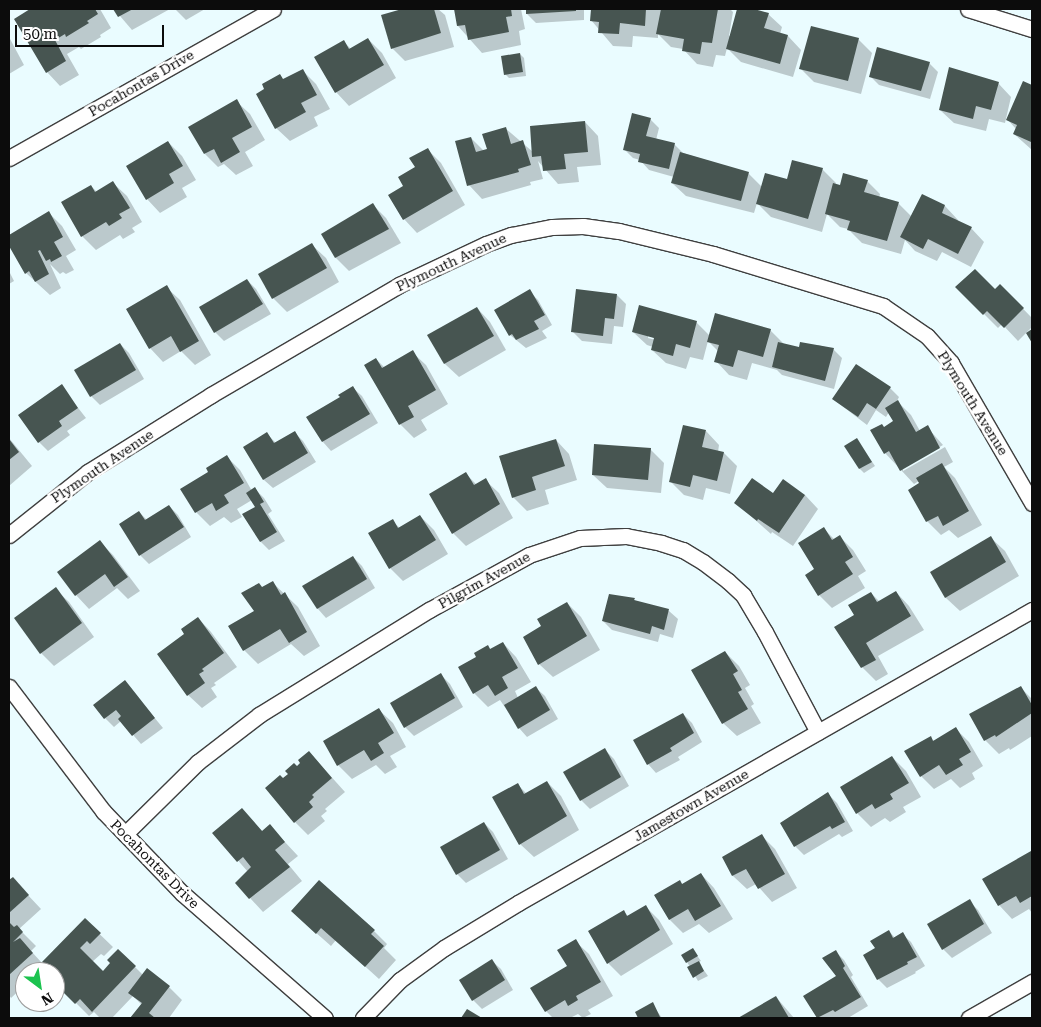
<!DOCTYPE html>
<style>
body{margin:0}
#map{position:relative;width:1041px;height:1027px;overflow:hidden;background:#eafcff;font-family:"Roboto Serif",serif}
div>[style]{position:absolute}
.shadow>*{inset:0;background:#0003}
.building>*{inset:0;background:#475551}
.roads{filter:drop-shadow(1px 0 #3f3f3f) drop-shadow(-1px 0 #3f3f3f) drop-shadow(0 1px #3f3f3f) drop-shadow(0 -1px #3f3f3f)}
.street>*{height:15px;margin:-7.5px;padding:0 7.5px;transform-origin:7.5px;border-radius:7.5px;background:#fff}
span{translate:-50% -50%;white-space:nowrap;text-align:center;line-height:1.15;-webkit-text-stroke:5px #fff;paint-order:stroke}
.street-label{font-size:14px;color:#0c0c0c}
.frame{position:absolute;inset:0;border:10px solid #0c0c0c;pointer-events:none}
.north{position:absolute;left:15px;top:962px;width:50px;height:50px;box-sizing:border-box;background:#fff;border:1px solid #9e9e9e;border-radius:50%;rotate:149deg;font-size:14px;font-weight:700;line-height:20px;text-align:center;color:#0c0c0c}
.north::after{content:'';display:block;margin:auto;width:18px;height:22px;background:#1cc34f;clip-path:polygon(50% 0,100% 100%,50% 72%,0 100%)}
.scale{position:absolute;left:15px;top:25px;width:149px;height:22px;box-sizing:border-box;border:2px solid #0c0c0c;border-top:0;padding-left:6px;font-size:15px;line-height:18px;white-space:nowrap;color:#0c0c0c;-webkit-text-stroke:4px #fff;paint-order:stroke}
</style>
<div id="map">
<div class="shadow">
<div style="clip-path:polygon(31px 9px,100px 9px,111px 28px,100px 35px,101px 37px,81px 49px,79px 47px,67px 54px,79px 75px,60px 86px,47px 72px)"></div>
<div style="clip-path:polygon(114px 9px,170px 9px,132px 30px)"></div>
<div style="clip-path:polygon(175px 9px,205px 9px,186px 20px)"></div>
<div style="clip-path:polygon(407px 9px,438px 9px,445px 15px,454px 47px,405px 61px,392px 48px,382px 16px)"></div>
<div style="clip-path:polygon(455px 9px,521px 9px,525px 29px,519px 31px,521px 45px,482px 53px,458px 26px)"></div>
<div style="clip-path:polygon(527px 9px,584px 9px,584px 20px,536px 23px,527px 14px)"></div>
<div style="clip-path:polygon(593px 9px,730px 9px,733px 12px,729px 36px,731px 36px,739px 9px,750px 9px,768px 14px,782px 27px,780px 34px,788px 36px,801px 50px,793px 77px,741px 62px,727px 48px,725px 56px,716px 55px,713px 67px,697px 64px,683px 49px,671px 47px,658px 34px,658px 38px,633px 36px,632px 47px,613px 46px,591px 20px)"></div>
<div style="clip-path:polygon(9px 37px,24px 65px,9px 74px)"></div>
<div style="clip-path:polygon(368px 39px,382px 53px,396px 78px,349px 106px,336px 92px,344px 42px,351px 49px)"></div>
<div style="clip-path:polygon(858px 39px,872px 53px,861px 94px,814px 82px,801px 69px)"></div>
<div style="clip-path:polygon(520px 54px,524px 58px,526px 76px,509px 78px,505px 74px)"></div>
<div style="clip-path:polygon(929px 63px,938px 72px,930px 99px,879px 85px,870px 76px)"></div>
<div style="clip-path:polygon(302px 70px,316px 84px,330px 109px,314px 117px,318px 126px,290px 141px,276px 128px,284px 80px)"></div>
<div style="clip-path:polygon(998px 83px,1011px 97px,1005px 123px,989px 119px,986px 131px,954px 123px,940px 110px)"></div>
<div style="clip-path:polygon(1024px 83px,1032px 86px,1032px 150px,1014px 134px,1016px 129px,1008px 120px)"></div>
<div style="clip-path:polygon(236px 101px,250px 114px,265px 140px,245px 152px,253px 166px,236px 175px,224px 164px,218px 167px,205px 154px)"></div>
<div style="clip-path:polygon(650px 119px,659px 128px,656px 140px,674px 144px,683px 153px,748px 173px,762px 187px,822px 169px,836px 183px,835px 185px,840px 187px,867px 181px,880px 194px,879px 198px,898px 203px,912px 217px,923px 196px,945px 206px,958px 220px,957px 222px,971px 228px,984px 242px,971px 267px,942px 252px,937px 261px,915px 251px,905px 240px,901px 254px,862px 243px,848px 229px,840px 227px,827px 214px,822px 232px,771px 217px,757px 203px,754px 213px,686px 196px,672px 183px,674px 177px,649px 170px,640px 160px,633px 158px,624px 149px)"></div>
<div style="clip-path:polygon(585px 122px,598px 136px,601px 165px,577px 167px,579px 182px,558px 184px,538px 161px,543px 179px,530px 182px,531px 185px,482px 199px,469px 185px,471px 138px,484px 151px,488px 149px,505px 128px,533px 152px)"></div>
<div style="clip-path:polygon(168px 142px,182px 156px,196px 180px,182px 188px,187px 197px,160px 213px,147px 199px)"></div>
<div style="clip-path:polygon(427px 149px,441px 163px,465px 205px,417px 233px,404px 219px,404px 187px)"></div>
<div style="clip-path:polygon(113px 183px,127px 196px,142px 222px,132px 228px,135px 232px,123px 239px,120px 235px,96px 250px,82px 236px,62px 203px,91px 186px,97px 192px)"></div>
<div style="clip-path:polygon(373px 205px,386px 218px,401px 243px,349px 271px,336px 258px,322px 235px)"></div>
<div style="clip-path:polygon(49px 213px,62px 226px,76px 250px,66px 256px,74px 270px,66px 274px,63px 272px,60px 274px,50px 264px,61px 288px,50px 295px,26px 273px,9px 243px,9px 236px)"></div>
<div style="clip-path:polygon(312px 245px,326px 258px,339px 282px,287px 312px,273px 298px,259px 274px)"></div>
<div style="clip-path:polygon(9px 271px,14px 281px,9px 284px)"></div>
<div style="clip-path:polygon(247px 280px,256px 289px,271px 314px,224px 341px,215px 332px)"></div>
<div style="clip-path:polygon(1000px 285px,1032px 318px,1032px 327px,1018px 341px,1002px 324px,998px 328px,957px 287px,995px 291px)"></div>
<div style="clip-path:polygon(166px 287px,180px 300px,211px 355px,195px 365px,181px 351px,163px 362px,150px 348px)"></div>
<div style="clip-path:polygon(529px 291px,538px 300px,552px 325px,542px 331px,547px 338px,526px 348px,510px 335px)"></div>
<div style="clip-path:polygon(617px 295px,626px 304px,623px 327px,614px 326px,612px 344px,582px 341px,573px 332px)"></div>
<div style="clip-path:polygon(477px 308px,490px 322px,506px 350px,459px 377px,445px 364px,429px 335px)"></div>
<div style="clip-path:polygon(evenodd,696px 322px,710px 336px,770px 330px,784px 344px,800px 349px,817px 348px,818px 345px,833px 349px,842px 358px,834px 389px,782px 375px,777px 370px,752px 363px,747px 380px,729px 375px,716px 361px,718px 351px,708px 341px,703px 360px,690px 357px,686px 369px,666px 363px,652px 350px,653px 347px,647px 345px,633px 332px,696px 322px,648px 335px,660px 341px,648px 338px,648px 335px)"></div>
<div style="clip-path:polygon(120px 344px,129px 353px,144px 379px,100px 405px,91px 396px)"></div>
<div style="clip-path:polygon(412px 352px,426px 365px,448px 404px,421px 420px,427px 430px,414px 438px,400px 424px,376px 359px,385px 368px)"></div>
<div style="clip-path:polygon(856px 366px,890px 388px,899px 397px,897px 401px,911px 415px,920px 431px,927px 427px,943px 445px,903px 468px,903px 471px,945px 447px,953px 462px,944px 467px,955px 478px,982px 525px,958px 538px,949px 530px,941px 535px,927px 521px,910px 490px,921px 484px,919px 481px,914px 484px,901px 470px,885px 453px,872px 431px,885px 428px,895px 422px,889px 412px,886px 417px,876px 410px,867px 425px,833px 399px)"></div>
<div style="clip-path:polygon(61px 386px,86px 418px,67px 431px,70px 435px,48px 451px,39px 442px)"></div>
<div style="clip-path:polygon(353px 388px,362px 396px,378px 423px,331px 451px,323px 442px,341px 398px)"></div>
<div style="clip-path:polygon(706px 431px,719px 445px,718px 452px,724px 453px,737px 466px,730px 494px,706px 488px,703px 500px,684px 495px,671px 482px)"></div>
<div style="clip-path:polygon(294px 432px,303px 441px,316px 462px,273px 488px,264px 480px,245px 447px,267px 434px,276px 443px)"></div>
<div style="clip-path:polygon(9px 438px,32px 466px,9px 486px)"></div>
<div style="clip-path:polygon(556px 440px,569px 454px,577px 480px,545px 490px,549px 504px,527px 511px,513px 497px)"></div>
<div style="clip-path:polygon(857px 440px,875px 466px,864px 473px,860px 469px)"></div>
<div style="clip-path:polygon(650px 449px,664px 463px,661px 493px,607px 488px,593px 475px)"></div>
<div style="clip-path:polygon(227px 457px,240px 470px,252px 491px,255px 489px,264px 498px,272px 511px,268px 514px,285px 541px,269px 550px,260px 541px,256px 507px,252px 500px,237px 509px,242px 517px,231px 523px,224px 517px,210px 526px,196px 512px,210px 472px)"></div>
<div style="clip-path:polygon(466px 474px,477px 485px,485px 480px,499px 493px,513px 518px,466px 546px,453px 533px)"></div>
<div style="clip-path:polygon(774px 495px,805px 495px,818px 509px,793px 546px,772px 532px,771px 534px,736px 503px)"></div>
<div style="clip-path:polygon(169px 506px,178px 515px,191px 537px,149px 564px,140px 555px,139px 512px,147px 520px)"></div>
<div style="clip-path:polygon(420px 516px,434px 530px,448px 554px,403px 581px,390px 568px,392px 521px,400px 528px)"></div>
<div style="clip-path:polygon(824px 529px,835px 540px,840px 537px,853px 550px,866px 571px,858px 576px,865px 588px,832px 608px,819px 595px)"></div>
<div style="clip-path:polygon(991px 538px,1005px 551px,1019px 576px,960px 611px,946px 598px,932px 572px)"></div>
<div style="clip-path:polygon(100px 542px,113px 555px,140px 591px,128px 599px,117px 588px,89px 609px,76px 595px)"></div>
<div style="clip-path:polygon(353px 557px,362px 566px,375px 588px,326px 618px,318px 609px,304px 586px)"></div>
<div style="clip-path:polygon(272px 582px,298px 607px,320px 646px,304px 656px,291px 644px,258px 664px,244px 650px,263px 588px)"></div>
<div style="clip-path:polygon(55px 589px,69px 602px,94px 637px,54px 666px,41px 653px)"></div>
<div style="clip-path:polygon(896px 592px,909px 606px,924px 630px,878px 656px,888px 674px,876px 681px,862px 667px,836px 627px,856px 616px,871px 593px,880px 602px)"></div>
<div style="clip-path:polygon(634px 599px,637px 603px,669px 611px,678px 619px,673px 638px,660px 634px,658px 642px,612px 630px,603px 621px)"></div>
<div style="clip-path:polygon(567px 603px,581px 617px,600px 650px,553px 677px,539px 664px)"></div>
<div style="clip-path:polygon(198px 618px,211px 632px,237px 667px,214px 683px,216px 685px,211px 688px,217px 697px,202px 708px,188px 695px,186px 634px)"></div>
<div style="clip-path:polygon(503px 643px,516px 657px,531px 682px,515px 691px,518px 698px,536px 688px,545px 696px,558px 719px,527px 737px,519px 728px,500px 700px,488px 707px,474px 693px,460px 668px,478px 658px,488px 646px,491px 650px)"></div>
<div style="clip-path:polygon(725px 652px,739px 666px,750px 685px,745px 688px,754px 704px,751px 706px,761px 723px,737px 736px,723px 723px)"></div>
<div style="clip-path:polygon(441px 675px,450px 684px,463px 707px,414px 736px,405px 727px)"></div>
<div style="clip-path:polygon(125px 682px,163px 728px,141px 744px,121px 721px,114px 727px,105px 718px)"></div>
<div style="clip-path:polygon(1021px 688px,1032px 699px,1032px 736px,1010px 750px,1009px 748px,999px 754px,985px 740px)"></div>
<div style="clip-path:polygon(379px 710px,393px 723px,406px 747px,390px 756px,397px 767px,385px 774px,376px 765px,352px 779px,338px 765px,324px 742px)"></div>
<div style="clip-path:polygon(683px 714px,692px 723px,702px 742px,678px 757px,680px 760px,656px 773px,648px 764px)"></div>
<div style="clip-path:polygon(956px 729px,969px 742px,983px 766px,972px 773px,975px 779px,960px 788px,951px 779px,934px 789px,921px 776px,930px 737px,934px 741px)"></div>
<div style="clip-path:polygon(605px 750px,614px 759px,629px 786px,590px 809px,581px 800px)"></div>
<div style="clip-path:polygon(309px 752px,345px 792px,325px 809px,327px 811px,321px 816px,325px 821px,308px 835px,295px 822px,283px 779px,297px 768px)"></div>
<div style="clip-path:polygon(892px 757px,906px 771px,921px 797px,903px 807px,906px 812px,890px 822px,885px 818px,871px 827px,857px 813px)"></div>
<div style="clip-path:polygon(547px 782px,561px 796px,579px 830px,534px 857px,520px 844px,517px 784px,527px 794px)"></div>
<div style="clip-path:polygon(828px 794px,837px 803px,853px 831px,842px 837px,839px 834px,804px 855px,795px 846px)"></div>
<div style="clip-path:polygon(242px 809px,263px 832px,270px 826px,298px 856px,288px 864px,302px 881px,263px 912px,250px 898px,248px 872px,214px 833px)"></div>
<div style="clip-path:polygon(484px 823px,493px 832px,508px 859px,466px 883px,457px 874px)"></div>
<div style="clip-path:polygon(762px 836px,775px 849px,797px 888px,772px 902px,756px 884px,747px 889px,733px 876px,723px 858px)"></div>
<div style="clip-path:polygon(1030px 853px,1032px 913px,1029px 909px,1012px 919px,999px 905px)"></div>
<div style="clip-path:polygon(701px 874px,714px 888px,733px 919px,709px 933px,699px 924px,683px 933px,670px 920px,656px 896px,680px 882px,683px 885px)"></div>
<div style="clip-path:polygon(12px 878px,41px 909px,19px 929px,36px 946px,31px 951px,42px 963px,85px 920px,113px 947px,104px 956px,101px 954px,92px 962px,103px 973px,112px 963px,118px 950px,143px 975px,169px 987px,182px 1000px,169px 1018px,131px 1018px,142px 1005px,133px 996px,112px 1018px,100px 1018px,94px 1012px,89px 1016px,55px 982px,55px 972px,47px 966px,40px 972px,25px 972px,25px 985px,11px 998px,9px 995px,9px 882px)"></div>
<div style="clip-path:polygon(969px 901px,978px 910px,992px 933px,952px 958px,943px 949px)"></div>
<div style="clip-path:polygon(646px 907px,659px 920px,673px 944px,621px 976px,608px 963px,624px 912px,629px 917px)"></div>
<div style="clip-path:polygon(306px 924px,374px 931px,387px 944px,384px 948px,396px 960px,379px 979px,336px 940px,331px 946px)"></div>
<div style="clip-path:polygon(889px 931px,895px 938px,902px 934px,911px 942px,925px 966px,915px 972px,916px 973px,887px 988px,878px 979px,876px 949px)"></div>
<div style="clip-path:polygon(575px 941px,589px 954px,613px 996px,588px 1010px,591px 1014px,583px 1018px,578px 1014px,570px 1018px,553px 1018px,546px 1011px,569px 967px)"></div>
<div style="clip-path:polygon(693px 950px,701px 961px,698px 962px,708px 976px,698px 981px,683px 955px)"></div>
<div style="clip-path:polygon(835px 951px,844px 960px,853px 975px,851px 977px,868px 1006px,848px 1018px,818px 1018px,805px 997px,838px 977px)"></div>
<div style="clip-path:polygon(492px 961px,501px 969px,513px 990px,482px 1009px,473px 1000px,460px 980px)"></div>
<div style="clip-path:polygon(776px 997px,794px 1018px,741px 1018px)"></div>
<div style="clip-path:polygon(652px 1004px,662px 1018px,639px 1018px,636px 1013px)"></div>
</div>
<div class="building">
<div style="clip-path:polygon(30px 9px,95px 9px,98px 14px,87px 21px,89px 23px,66px 37px,65px 34px,55px 40px,66px 61px,46px 73px,14px 19px)"></div>
<div style="clip-path:polygon(113px 9px,133px 9px,118px 17px)"></div>
<div style="clip-path:polygon(402px 9px,434px 9px,441px 33px,391px 49px,381px 15px)"></div>
<div style="clip-path:polygon(454px 9px,511px 9px,512px 16px,506px 17px,509px 32px,468px 40px,465px 25px,457px 26px)"></div>
<div style="clip-path:polygon(526px 9px,576px 9px,576px 11px,526px 14px)"></div>
<div style="clip-path:polygon(591px 9px,646px 9px,645px 26px,620px 23px,619px 34px,598px 33px,599px 22px,590px 21px)"></div>
<div style="clip-path:polygon(661px 9px,718px 9px,712px 43px,702px 42px,700px 54px,682px 51px,684px 39px,656px 34px)"></div>
<div style="clip-path:polygon(737px 9px,754px 9px,769px 13px,764px 28px,788px 35px,780px 64px,726px 49px)"></div>
<div style="clip-path:polygon(811px 26px,859px 38px,848px 81px,799px 69px)"></div>
<div style="clip-path:polygon(368px 38px,384px 65px,335px 93px,314px 57px,344px 40px,349px 49px)"></div>
<div style="clip-path:polygon(877px 47px,930px 62px,921px 91px,869px 77px)"></div>
<div style="clip-path:polygon(520px 53px,523px 72px,504px 75px,501px 56px)"></div>
<div style="clip-path:polygon(949px 67px,999px 82px,991px 110px,976px 106px,973px 119px,939px 110px)"></div>
<div style="clip-path:polygon(303px 69px,317px 95px,301px 103px,306px 112px,275px 129px,256px 94px,264px 89px,262px 84px,280px 74px,283px 79px)"></div>
<div style="clip-path:polygon(1023px 81px,1032px 85px,1031px 142px,1013px 134px,1017px 125px,1006px 120px)"></div>
<div style="clip-path:polygon(237px 99px,252px 127px,232px 138px,240px 152px,221px 163px,214px 149px,204px 154px,188px 127px)"></div>
<div style="clip-path:polygon(632px 113px,651px 118px,646px 136px,675px 143px,669px 169px,638px 162px,640px 154px,623px 150px)"></div>
<div style="clip-path:polygon(585px 121px,588px 152px,564px 154px,566px 169px,543px 171px,541px 156px,532px 157px,530px 126px)"></div>
<div style="clip-path:polygon(506px 127px,511px 144px,523px 140px,531px 165px,518px 169px,519px 172px,467px 186px,455px 141px,471px 137px,476px 152px,487px 149px,482px 134px)"></div>
<div style="clip-path:polygon(168px 141px,183px 166px,169px 174px,174px 183px,146px 200px,126px 166px)"></div>
<div style="clip-path:polygon(428px 148px,453px 191px,403px 220px,388px 195px,403px 186px,398px 177px,415px 167px,409px 158px)"></div>
<div style="clip-path:polygon(680px 152px,749px 172px,741px 201px,671px 183px)"></div>
<div style="clip-path:polygon(792px 160px,823px 168px,808px 219px,756px 204px,765px 173px,787px 179px)"></div>
<div style="clip-path:polygon(843px 173px,868px 180px,864px 192px,899px 202px,887px 241px,847px 230px,850px 221px,825px 214px,833px 183px,840px 185px)"></div>
<div style="clip-path:polygon(113px 181px,130px 208px,119px 214px,122px 218px,109px 226px,106px 222px,81px 237px,61px 202px,91px 185px,95px 192px)"></div>
<div style="clip-path:polygon(922px 194px,945px 205px,942px 213px,972px 227px,958px 254px,928px 239px,923px 249px,900px 237px)"></div>
<div style="clip-path:polygon(373px 203px,389px 229px,335px 258px,321px 234px)"></div>
<div style="clip-path:polygon(49px 211px,63px 237px,54px 242px,62px 256px,51px 262px,50px 259px,46px 261px,40px 250px,38px 251px,49px 274px,35px 282px,29px 271px,25px 274px,9px 246px,9px 235px)"></div>
<div style="clip-path:polygon(312px 243px,327px 268px,272px 299px,258px 274px)"></div>
<div style="clip-path:polygon(975px 269px,995px 289px,1000px 284px,1024px 308px,1004px 328px,987px 311px,983px 315px,955px 287px)"></div>
<div style="clip-path:polygon(247px 279px,263px 304px,214px 333px,199px 307px)"></div>
<div style="clip-path:polygon(167px 285px,199px 341px,180px 352px,171px 336px,149px 349px,126px 309px)"></div>
<div style="clip-path:polygon(530px 289px,545px 315px,534px 321px,539px 329px,516px 340px,512px 334px,509px 336px,494px 310px)"></div>
<div style="clip-path:polygon(576px 289px,617px 294px,614px 319px,605px 318px,603px 336px,571px 332px)"></div>
<div style="clip-path:polygon(639px 305px,697px 321px,690px 348px,676px 344px,673px 356px,651px 350px,654px 338px,632px 332px)"></div>
<div style="clip-path:polygon(477px 307px,494px 336px,444px 364px,427px 335px)"></div>
<div style="clip-path:polygon(715px 313px,771px 329px,763px 357px,738px 350px,733px 367px,714px 362px,719px 345px,707px 342px)"></div>
<div style="clip-path:polygon(1032px 329px,1032px 343px,1026px 333px)"></div>
<div style="clip-path:polygon(778px 342px,799px 347px,800px 342px,834px 348px,825px 381px,772px 367px)"></div>
<div style="clip-path:polygon(120px 343px,136px 370px,90px 397px,74px 370px)"></div>
<div style="clip-path:polygon(413px 350px,436px 390px,408px 406px,414px 417px,399px 425px,364px 365px,376px 358px,382px 368px)"></div>
<div style="clip-path:polygon(856px 364px,891px 387px,876px 409px,867px 403px,858px 417px,832px 399px)"></div>
<div style="clip-path:polygon(62px 384px,78px 408px,59px 421px,62px 426px,38px 443px,18px 415px)"></div>
<div style="clip-path:polygon(353px 386px,370px 414px,322px 442px,306px 417px,340px 397px,338px 395px)"></div>
<div style="clip-path:polygon(898px 400px,916px 432px,928px 425px,940px 448px,900px 471px,889px 451px,884px 454px,870px 430px,882px 424px,884px 427px,893px 421px,885px 408px)"></div>
<div style="clip-path:polygon(683px 425px,706px 430px,702px 447px,724px 452px,717px 481px,693px 475px,690px 487px,669px 482px)"></div>
<div style="clip-path:polygon(295px 431px,308px 453px,263px 480px,243px 447px,267px 432px,274px 443px)"></div>
<div style="clip-path:polygon(857px 438px,872px 462px,859px 469px,844px 446px)"></div>
<div style="clip-path:polygon(9px 439px,19px 452px,9px 460px)"></div>
<div style="clip-path:polygon(556px 439px,565px 466px,532px 477px,536px 490px,512px 498px,499px 456px)"></div>
<div style="clip-path:polygon(594px 444px,651px 448px,648px 480px,592px 475px)"></div>
<div style="clip-path:polygon(227px 455px,244px 483px,224px 495px,229px 503px,216px 511px,212px 503px,195px 513px,180px 489px,208px 472px,206px 468px)"></div>
<div style="clip-path:polygon(942px 463px,969px 511px,943px 526px,938px 516px,926px 522px,908px 490px,919px 483px,916px 478px)"></div>
<div style="clip-path:polygon(466px 472px,474px 485px,486px 478px,500px 504px,452px 534px,429px 494px)"></div>
<div style="clip-path:polygon(752px 478px,773px 493px,783px 479px,805px 495px,779px 533px,758px 519px,757px 521px,734px 503px)"></div>
<div style="clip-path:polygon(255px 487px,264px 502px,260px 504px,277px 532px,260px 542px,242px 514px,255px 507px,246px 493px)"></div>
<div style="clip-path:polygon(169px 505px,184px 527px,139px 556px,119px 524px,139px 511px,145px 520px)"></div>
<div style="clip-path:polygon(420px 515px,436px 540px,389px 569px,368px 533px,393px 519px,398px 528px)"></div>
<div style="clip-path:polygon(824px 527px,832px 540px,840px 535px,853px 557px,845px 562px,853px 574px,818px 596px,805px 575px,814px 569px,798px 543px)"></div>
<div style="clip-path:polygon(991px 536px,1006px 562px,945px 598px,930px 572px)"></div>
<div style="clip-path:polygon(100px 540px,128px 577px,114px 587px,105px 574px,75px 596px,57px 572px)"></div>
<div style="clip-path:polygon(353px 556px,367px 579px,317px 609px,302px 586px)"></div>
<div style="clip-path:polygon(273px 581px,281px 595px,285px 592px,307px 632px,289px 643px,280px 629px,243px 651px,228px 626px,254px 611px,241px 593px,259px 583px,262px 587px)"></div>
<div style="clip-path:polygon(56px 587px,82px 623px,40px 654px,14px 618px)"></div>
<div style="clip-path:polygon(896px 591px,911px 616px,866px 643px,876px 660px,861px 668px,834px 627px,854px 615px,848px 605px,871px 592px,877px 602px)"></div>
<div style="clip-path:polygon(609px 594px,635px 598px,634px 600px,669px 609px,664px 630px,652px 626px,650px 634px,602px 621px)"></div>
<div style="clip-path:polygon(567px 602px,587px 636px,538px 665px,523px 637px,541px 626px,537px 619px)"></div>
<div style="clip-path:polygon(198px 617px,224px 653px,202px 669px,204px 671px,199px 674px,205px 683px,187px 696px,157px 654px,184px 634px,181px 629px)"></div>
<div style="clip-path:polygon(503px 642px,518px 668px,502px 677px,508px 688px,495px 696px,488px 685px,473px 694px,458px 667px,476px 657px,474px 653px,488px 645px,490px 649px)"></div>
<div style="clip-path:polygon(725px 651px,738px 671px,733px 674px,742px 690px,738px 692px,748px 709px,722px 724px,691px 670px)"></div>
<div style="clip-path:polygon(441px 673px,455px 698px,404px 728px,390px 703px)"></div>
<div style="clip-path:polygon(125px 680px,155px 718px,132px 736px,118px 719px,121px 716px,116px 710px,104px 719px,93px 705px)"></div>
<div style="clip-path:polygon(536px 686px,550px 710px,518px 729px,504px 705px)"></div>
<div style="clip-path:polygon(1021px 686px,1032px 705px,1032px 713px,996px 737px,995px 735px,984px 741px,969px 714px)"></div>
<div style="clip-path:polygon(379px 708px,394px 733px,378px 743px,384px 753px,371px 761px,364px 750px,337px 766px,323px 741px)"></div>
<div style="clip-path:polygon(683px 713px,694px 733px,670px 748px,672px 751px,647px 765px,633px 740px)"></div>
<div style="clip-path:polygon(956px 727px,971px 752px,959px 759px,963px 765px,946px 775px,939px 765px,920px 777px,904px 751px,931px 736px,933px 741px)"></div>
<div style="clip-path:polygon(605px 748px,621px 777px,580px 801px,563px 772px)"></div>
<div style="clip-path:polygon(309px 751px,332px 778px,312px 795px,314px 797px,309px 802px,313px 807px,294px 823px,265px 788px,280px 775px,283px 778px,288px 774px,285px 771px,294px 763px,297px 766px,300px 763px,298px 760px)"></div>
<div style="clip-path:polygon(892px 756px,909px 783px,890px 794px,893px 799px,875px 809px,872px 804px,856px 814px,840px 787px)"></div>
<div style="clip-path:polygon(547px 781px,567px 816px,519px 845px,492px 797px,518px 783px,524px 794px)"></div>
<div style="clip-path:polygon(828px 792px,845px 822px,832px 829px,830px 826px,794px 847px,780px 823px)"></div>
<div style="clip-path:polygon(242px 808px,262px 831px,270px 824px,285px 842px,275px 850px,290px 867px,249px 899px,235px 883px,251px 867px,243px 857px,237px 862px,212px 833px)"></div>
<div style="clip-path:polygon(484px 822px,500px 850px,456px 875px,440px 847px)"></div>
<div style="clip-path:polygon(762px 834px,785px 874px,758px 889px,746px 869px,732px 876px,722px 857px)"></div>
<div style="clip-path:polygon(1031px 851px,1032px 896px,1020px 903px,1016px 896px,998px 906px,982px 879px)"></div>
<div style="clip-path:polygon(701px 873px,721px 906px,695px 921px,688px 909px,669px 920px,654px 895px,680px 880px,682px 884px)"></div>
<div style="clip-path:polygon(13px 877px,29px 895px,9px 913px,9px 880px)"></div>
<div style="clip-path:polygon(319px 880px,375px 930px,371px 934px,384px 946px,365px 967px,321px 928px,316px 934px,291px 911px)"></div>
<div style="clip-path:polygon(970px 899px,984px 924px,942px 950px,927px 924px)"></div>
<div style="clip-path:polygon(646px 905px,660px 930px,607px 964px,588px 931px,624px 910px,627px 916px)"></div>
<div style="clip-path:polygon(85px 918px,101px 933px,90px 944px,87px 941px,80px 948px,103px 971px,110px 963px,107px 960px,118px 949px,136px 966px,92px 1012px,80px 999px,75px 1004px,55px 984px,55px 972px,51px 972px,42px 962px)"></div>
<div style="clip-path:polygon(9px 922px,14px 927px,17px 925px,23px 932px,13px 942px,20px 938px,33px 953px,9px 975px)"></div>
<div style="clip-path:polygon(889px 930px,893px 938px,903px 932px,917px 957px,907px 962px,908px 964px,877px 980px,863px 955px,875px 948px,870px 941px)"></div>
<div style="clip-path:polygon(576px 939px,601px 982px,576px 996px,578px 1000px,568px 1006px,565px 1000px,545px 1012px,530px 988px,567px 966px,557px 950px)"></div>
<div style="clip-path:polygon(693px 948px,698px 956px,686px 963px,681px 955px)"></div>
<div style="clip-path:polygon(836px 950px,845px 966px,843px 968px,861px 997px,835px 1012px,833px 1010px,817px 1018px,803px 996px,836px 976px,822px 958px)"></div>
<div style="clip-path:polygon(492px 959px,505px 980px,472px 1001px,459px 980px)"></div>
<div style="clip-path:polygon(699px 961px,704px 971px,693px 978px,687px 967px)"></div>
<div style="clip-path:polygon(147px 968px,170px 986px,149px 1013px,155px 1018px,130px 1018px,142px 1003px,128px 993px)"></div>
<div style="clip-path:polygon(776px 996px,789px 1018px,738px 1018px)"></div>
<div style="clip-path:polygon(653px 1002px,660px 1017px,638px 1018px,635px 1012px)"></div>
<div style="clip-path:polygon(467px 1009px,482px 1018px,461px 1018px)"></div>
</div>
<div class="roads">
<div class="street">
<div style="left:968px;top:9px;width:67px;rotate:17.4deg"></div>
<div style="left:9px;top:158px;width:303px;rotate:-29.4deg"></div>
<div style="left:9px;top:535px;width:101px;rotate:-38.6deg"></div>
<div style="left:88px;top:472px;width:145px;rotate:-32deg"></div>
<div style="left:211px;top:395px;width:218px;rotate:-30.3deg"></div>
<div style="left:399px;top:285px;width:96px;rotate:-25.2deg"></div>
<div style="left:486px;top:244px;width:27px;rotate:-20deg"></div>
<div style="left:511px;top:235px;width:42px;rotate:-11deg"></div>
<div style="left:552px;top:227px;width:31px;rotate:-2deg"></div>
<div style="left:583px;top:226px;width:36px;rotate:8deg"></div>
<div style="left:619px;top:231px;width:97px;rotate:13.7deg"></div>
<div style="left:713px;top:254px;width:178px;rotate:17deg"></div>
<div style="left:883px;top:306px;width:53px;rotate:34.3deg"></div>
<div style="left:927px;top:336px;width:36px;rotate:48deg"></div>
<div style="left:951px;top:363px;width:162px;rotate:59.9deg"></div>
<div style="left:9px;top:687px;width:156px;rotate:52.8deg"></div>
<div style="left:103px;top:811px;width:114px;rotate:46.1deg"></div>
<div style="left:182px;top:893px;width:190px;rotate:41.2deg"></div>
<div style="left:125px;top:834px;width:103px;rotate:-44.6deg"></div>
<div style="left:198px;top:762px;width:77px;rotate:-37.6deg"></div>
<div style="left:259px;top:715px;width:200px;rotate:-31.7deg"></div>
<div style="left:429px;top:610px;width:114px;rotate:-28.8deg"></div>
<div style="left:529px;top:555px;width:54px;rotate:-18.4deg"></div>
<div style="left:580px;top:538px;width:46px;rotate:-2.5deg"></div>
<div style="left:626px;top:536px;width:36px;rotate:11deg"></div>
<div style="left:661px;top:543px;width:23px;rotate:18deg"></div>
<div style="left:683px;top:550px;width:23px;rotate:31deg"></div>
<div style="left:703px;top:562px;width:31px;rotate:37deg"></div>
<div style="left:728px;top:581px;width:21px;rotate:43deg"></div>
<div style="left:743px;top:595px;width:43px;rotate:59.3deg"></div>
<div style="left:765px;top:632px;width:113px;rotate:62.1deg"></div>
<div style="left:363px;top:1018px;width:53px;rotate:-45.8deg"></div>
<div style="left:400px;top:980px;width:54px;rotate:-36deg"></div>
<div style="left:444px;top:948px;width:87px;rotate:-31.3deg"></div>
<div style="left:518px;top:903px;width:592px;rotate:-29.68deg"></div>
<div style="left:969px;top:1018px;width:73px;rotate:-29.7deg"></div>
</div>
</div>
<div class="street-label">
<span style="left:141px;top:83px;rotate:-30deg">Pocahontas Drive</span>
<span style="left:451px;top:262px;rotate:-25deg">Plymouth Avenue</span>
<span style="left:973px;top:403px;rotate:58deg">Plymouth Avenue</span>
<span style="left:102px;top:466px;rotate:-34deg">Plymouth Avenue</span>
<span style="left:484px;top:580px;rotate:-29deg">Pilgrim Avenue</span>
<span style="left:691px;top:805px;rotate:-30deg">Jamestown Avenue</span>
<span style="left:155px;top:864px;rotate:45deg">Pocahontas Drive</span>
</div>
<div class="frame"></div>
<div class="north">N</div>
<div class="scale">50 m</div>
</div>
